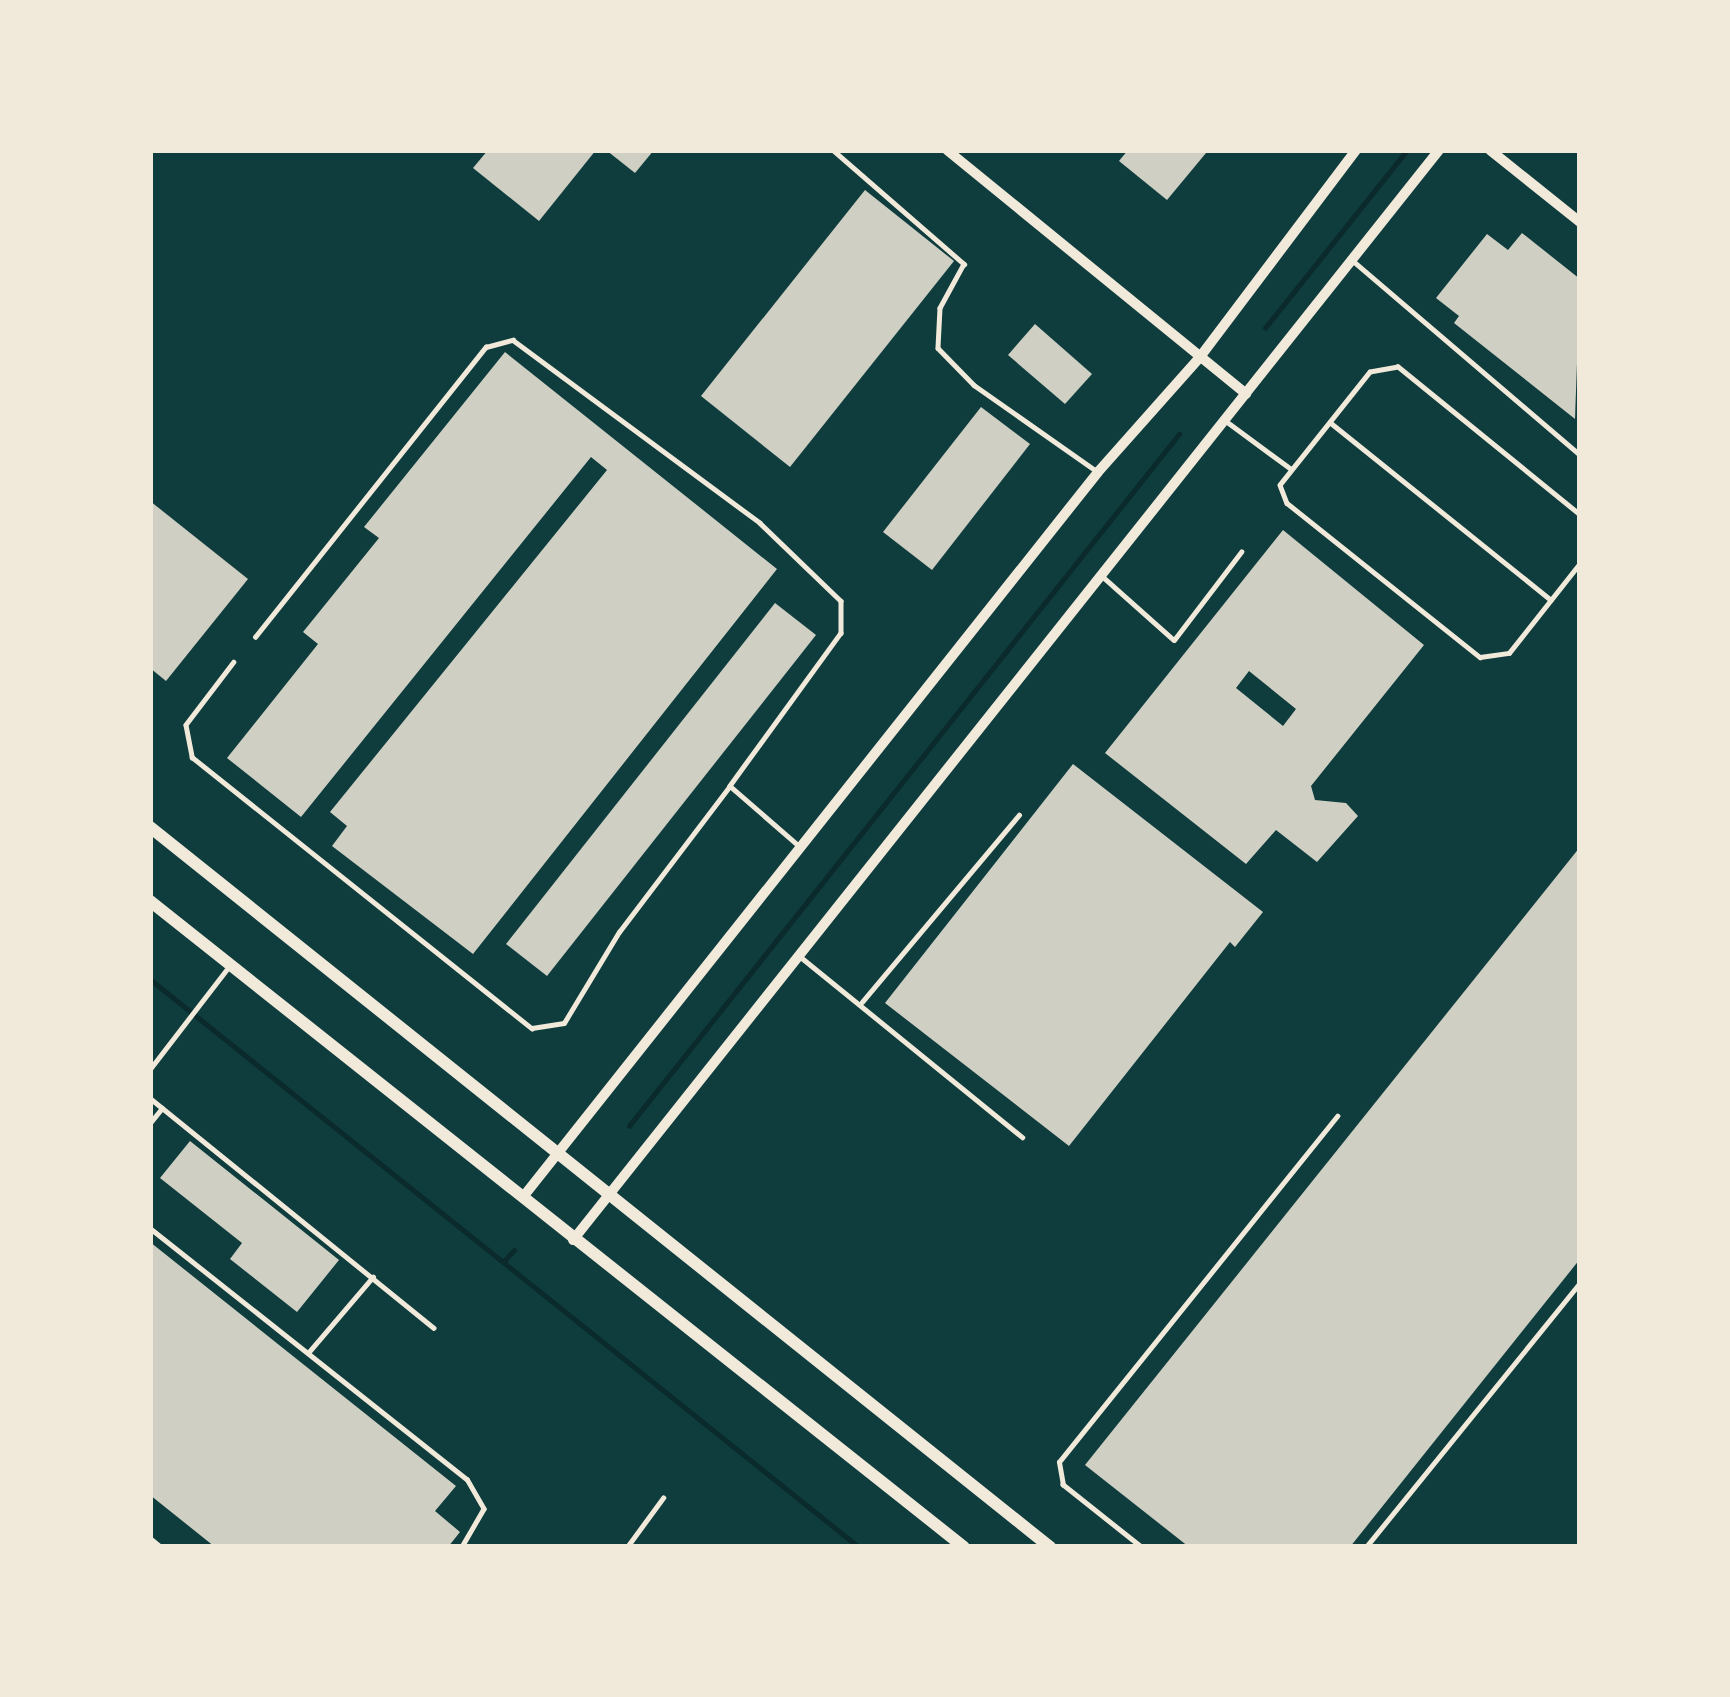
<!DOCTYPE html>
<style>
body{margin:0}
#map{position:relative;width:1730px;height:1697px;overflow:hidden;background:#0f3d3e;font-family:"Source Serif 4",serif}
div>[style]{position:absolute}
.stream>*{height:4.5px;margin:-2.25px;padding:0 2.25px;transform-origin:2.25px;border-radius:2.25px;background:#0a2a2b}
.building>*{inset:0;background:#cfcfc3}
.service>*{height:4.5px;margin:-2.25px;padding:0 2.25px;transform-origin:2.25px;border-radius:2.25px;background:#f1e9da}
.minor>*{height:10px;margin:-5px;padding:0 5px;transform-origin:5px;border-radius:5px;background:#f1e9da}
.tertiary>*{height:12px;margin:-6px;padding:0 6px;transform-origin:6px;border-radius:6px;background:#f1e9da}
span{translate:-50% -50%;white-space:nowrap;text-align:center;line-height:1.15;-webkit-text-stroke:12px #f1e9da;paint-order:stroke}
.frame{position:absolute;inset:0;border:153px solid #f1e9da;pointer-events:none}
</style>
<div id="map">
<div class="stream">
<div style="left:1265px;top:328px;width:228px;rotate:-51.4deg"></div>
<div style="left:150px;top:979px;width:908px;rotate:38.7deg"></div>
<div style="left:629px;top:1126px;width:884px;rotate:-51.52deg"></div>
<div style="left:503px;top:1262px;width:16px;rotate:-47deg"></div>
</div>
<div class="building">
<div style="clip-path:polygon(488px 150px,596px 150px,539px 221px,473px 168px)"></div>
<div style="clip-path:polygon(606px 150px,654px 150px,635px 173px)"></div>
<div style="clip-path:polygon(1128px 150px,1202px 150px,1206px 153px,1167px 200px,1119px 161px)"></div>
<div style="clip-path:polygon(865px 190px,954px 261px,790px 467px,701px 396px)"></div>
<div style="clip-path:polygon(1522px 233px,1580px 279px,1575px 419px,1454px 323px,1459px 316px,1436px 298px,1487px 234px,1508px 250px)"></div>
<div style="clip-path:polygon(1035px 324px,1092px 374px,1065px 404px,1008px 355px)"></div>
<div style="clip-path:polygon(505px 352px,777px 569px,473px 954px,332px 846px,347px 826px,330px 812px,607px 470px,591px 457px,301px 817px,227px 758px,318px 644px,303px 632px,379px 538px,364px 527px)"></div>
<div style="clip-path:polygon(981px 407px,1030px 444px,932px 570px,883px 532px)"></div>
<div style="clip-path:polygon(150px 501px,248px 579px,166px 681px,150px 668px)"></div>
<div style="clip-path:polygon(evenodd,1283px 530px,1424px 645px,1311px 786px,1315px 800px,1346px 803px,1358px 816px,1317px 862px,1276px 830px,1246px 864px,1105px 753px,1283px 530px,1249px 671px,1296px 709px,1283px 726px,1236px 688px,1249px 671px)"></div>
<div style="clip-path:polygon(775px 603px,816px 635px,547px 976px,506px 944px)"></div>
<div style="clip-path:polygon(1073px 764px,1263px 912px,1235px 947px,1230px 942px,1069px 1146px,885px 1003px)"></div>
<div style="clip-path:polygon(1580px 847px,1580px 1259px,1350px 1547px,1189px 1547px,1085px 1465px)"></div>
<div style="clip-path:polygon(190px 1141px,339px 1260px,297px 1312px,230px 1259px,242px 1243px,160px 1178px)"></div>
<div style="clip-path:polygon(150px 1242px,456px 1486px,435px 1511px,460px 1532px,448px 1547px,215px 1547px,150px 1495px)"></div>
</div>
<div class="service">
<div style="left:833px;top:150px;width:174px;rotate:41deg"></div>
<div style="left:964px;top:264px;width:50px;rotate:118.6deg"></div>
<div style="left:940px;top:308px;width:40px;rotate:92.9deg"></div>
<div style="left:938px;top:348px;width:52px;rotate:45.8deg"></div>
<div style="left:974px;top:385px;width:151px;rotate:35.1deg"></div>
<div style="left:1352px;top:260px;width:300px;rotate:40.5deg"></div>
<div style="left:1226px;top:421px;width:81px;rotate:36.4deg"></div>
<div style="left:1331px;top:423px;width:282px;rotate:38.8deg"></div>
<div style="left:1580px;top:515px;width:235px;rotate:-140.9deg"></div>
<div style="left:1398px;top:367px;width:28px;rotate:170deg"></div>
<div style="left:1370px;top:372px;width:144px;rotate:128.5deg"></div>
<div style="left:1280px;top:485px;width:19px;rotate:69deg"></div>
<div style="left:1287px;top:503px;width:247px;rotate:38.6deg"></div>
<div style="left:1480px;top:657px;width:29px;rotate:-8deg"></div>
<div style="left:1509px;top:653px;width:115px;rotate:-51.7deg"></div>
<div style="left:1102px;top:576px;width:96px;rotate:41.6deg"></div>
<div style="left:1174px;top:640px;width:111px;rotate:-52.7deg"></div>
<div style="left:255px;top:637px;width:371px;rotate:-51.5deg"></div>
<div style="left:486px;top:347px;width:28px;rotate:-15deg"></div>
<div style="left:513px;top:340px;width:307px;rotate:36.5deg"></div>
<div style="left:760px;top:523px;width:112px;rotate:43.9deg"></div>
<div style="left:841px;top:601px;width:32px;rotate:90deg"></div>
<div style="left:841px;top:633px;width:189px;rotate:126deg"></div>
<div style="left:234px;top:662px;width:79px;rotate:127.3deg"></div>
<div style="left:186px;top:725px;width:33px;rotate:79deg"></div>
<div style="left:192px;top:757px;width:435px;rotate:38.6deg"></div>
<div style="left:532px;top:1028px;width:32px;rotate:-9deg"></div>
<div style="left:564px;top:1023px;width:106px;rotate:-58.9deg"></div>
<div style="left:619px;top:932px;width:183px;rotate:-52.8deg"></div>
<div style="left:730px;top:786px;width:89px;rotate:40.9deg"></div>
<div style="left:802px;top:958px;width:284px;rotate:39.1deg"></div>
<div style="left:862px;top:1002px;width:244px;rotate:-50deg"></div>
<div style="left:150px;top:1069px;width:131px;rotate:-52.4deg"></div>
<div style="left:150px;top:1098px;width:365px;rotate:39deg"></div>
<div style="left:150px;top:1123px;width:19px;rotate:-51deg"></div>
<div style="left:150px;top:1228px;width:404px;rotate:38.4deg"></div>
<div style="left:467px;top:1479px;width:34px;rotate:60deg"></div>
<div style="left:484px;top:1509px;width:44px;rotate:120.1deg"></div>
<div style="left:308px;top:1353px;width:100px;rotate:-49.5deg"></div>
<div style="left:150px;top:1538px;width:14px;rotate:39deg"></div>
<div style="left:627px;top:1547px;width:61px;rotate:-53.7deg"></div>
<div style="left:1141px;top:1547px;width:100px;rotate:-141.5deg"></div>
<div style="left:1063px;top:1485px;width:23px;rotate:-100deg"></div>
<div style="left:1059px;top:1462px;width:444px;rotate:-51.2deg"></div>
<div style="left:1366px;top:1547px;width:340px;rotate:-51deg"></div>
</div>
<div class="minor">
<div style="left:947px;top:150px;width:386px;rotate:39.2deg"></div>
<div style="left:1490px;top:150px;width:115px;rotate:38.7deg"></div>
<div style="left:523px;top:1197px;width:925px;rotate:-51.58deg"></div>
<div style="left:1098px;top:472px;width:154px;rotate:-48.4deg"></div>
<div style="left:1200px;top:357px;width:259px;rotate:-53deg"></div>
<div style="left:573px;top:1240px;width:1392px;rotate:-51.53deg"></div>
</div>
<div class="tertiary">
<div style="left:150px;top:827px;width:1153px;rotate:38.66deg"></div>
<div style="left:150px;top:901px;width:1039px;rotate:38.44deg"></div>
</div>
<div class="frame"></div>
</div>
